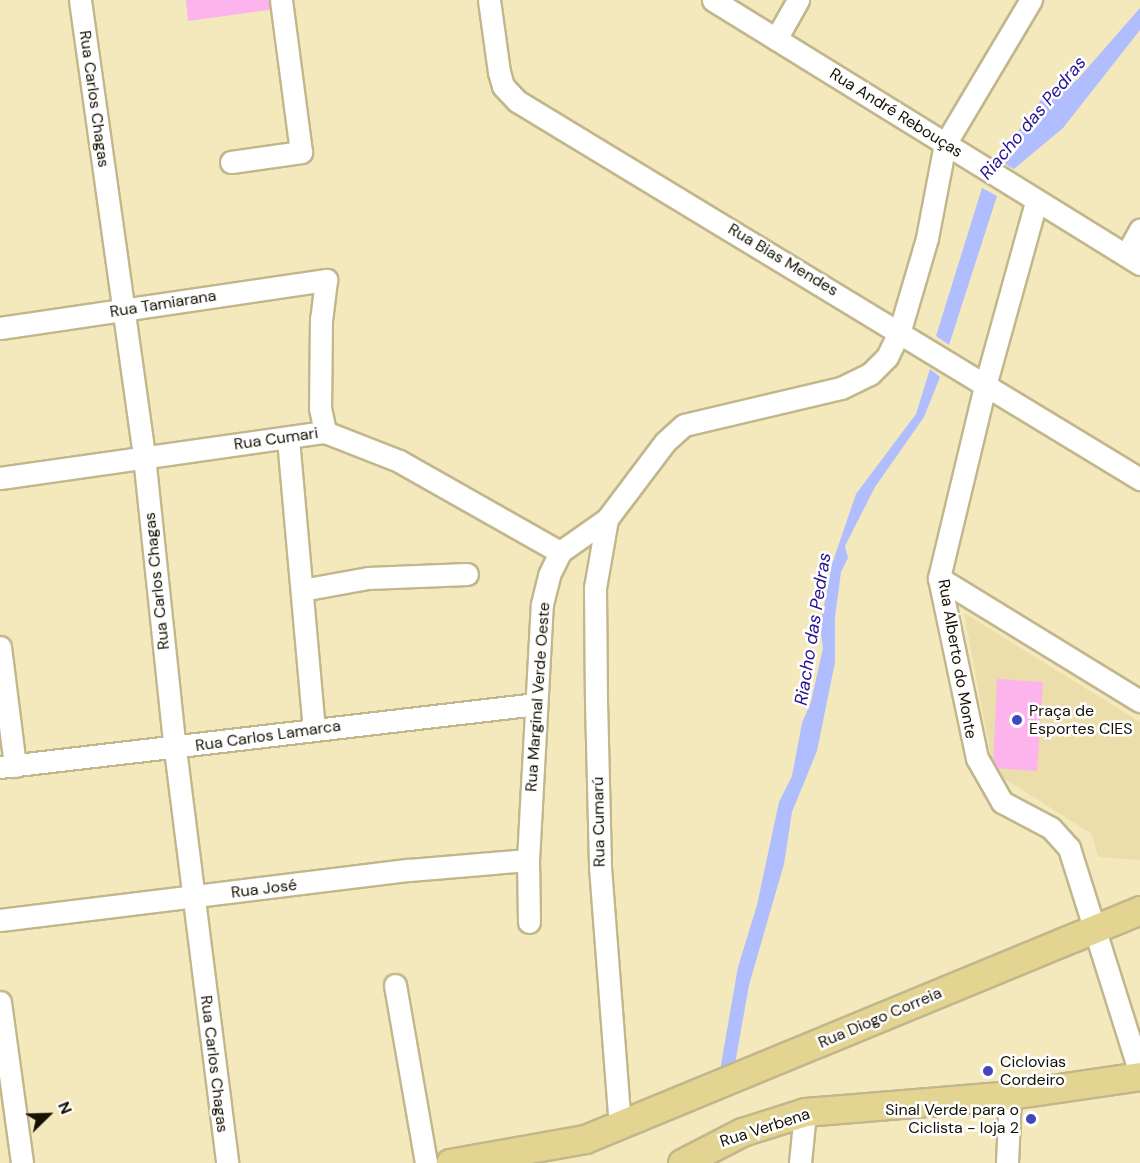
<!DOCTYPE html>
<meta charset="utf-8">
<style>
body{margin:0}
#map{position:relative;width:1140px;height:1163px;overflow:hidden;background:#f4e9bd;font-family:"DM Sans",sans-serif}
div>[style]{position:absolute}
.built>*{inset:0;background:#ebdeaa}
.green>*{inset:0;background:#fdb3eb}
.water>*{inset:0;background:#b0bdfe}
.roads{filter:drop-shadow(2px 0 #c2b78c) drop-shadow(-2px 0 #c2b78c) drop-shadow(0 2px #c2b78c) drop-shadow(0 -2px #c2b78c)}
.minor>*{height:21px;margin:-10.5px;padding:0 10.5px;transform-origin:10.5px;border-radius:10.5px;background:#fff}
.major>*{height:27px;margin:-13.5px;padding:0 13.5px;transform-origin:13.5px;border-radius:13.5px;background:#e4d491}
.dots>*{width:16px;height:16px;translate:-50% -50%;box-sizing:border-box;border:3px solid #fff;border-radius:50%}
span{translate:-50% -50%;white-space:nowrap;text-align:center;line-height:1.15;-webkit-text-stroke:5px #fff;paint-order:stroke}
.street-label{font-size:16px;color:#151103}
.poi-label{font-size:16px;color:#151103}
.left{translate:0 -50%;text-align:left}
.right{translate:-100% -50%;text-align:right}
.water-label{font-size:18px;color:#261390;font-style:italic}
.north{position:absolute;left:18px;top:1085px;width:60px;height:60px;-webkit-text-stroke:4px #fff;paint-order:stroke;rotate:67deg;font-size:16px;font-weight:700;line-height:24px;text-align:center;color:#151103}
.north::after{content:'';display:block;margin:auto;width:21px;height:27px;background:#151103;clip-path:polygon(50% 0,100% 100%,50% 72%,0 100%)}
</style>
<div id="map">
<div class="built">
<div style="clip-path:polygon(964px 613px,1140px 722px,1140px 860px,1098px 857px,1092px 834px,994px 772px)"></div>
</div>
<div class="green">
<div style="clip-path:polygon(186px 0,276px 0,277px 9px,188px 21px)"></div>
<div style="clip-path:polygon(997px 679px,1043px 682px,1037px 771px,993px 768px)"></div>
</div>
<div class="water">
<div style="clip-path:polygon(1140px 8px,1140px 30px,1063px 128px,1014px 169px,1008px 166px,1000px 159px,1028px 116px,1042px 99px,1077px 80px)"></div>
<div style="clip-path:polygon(982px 188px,997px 196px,949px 345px,936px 336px)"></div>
<div style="clip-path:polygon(930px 369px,940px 377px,924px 417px,875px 487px,845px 546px,848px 558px,841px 572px,835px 617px,835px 662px,817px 751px,792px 812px,784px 864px,749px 985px,733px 1075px,718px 1082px,738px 967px,757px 905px,779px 802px,792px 776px,802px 723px,811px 702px,823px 648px,820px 627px,832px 564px,856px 494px,916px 414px)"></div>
</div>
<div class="roads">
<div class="minor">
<div style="left:80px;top:0;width:460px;rotate:82deg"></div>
<div style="left:144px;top:456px;width:295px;rotate:84deg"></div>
<div style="left:175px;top:749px;width:417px;rotate:82.8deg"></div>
<div style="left:489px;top:0;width:73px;rotate:82.1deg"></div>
<div style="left:499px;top:72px;width:15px;rotate:74deg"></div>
<div style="left:503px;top:86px;width:21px;rotate:47deg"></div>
<div style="left:517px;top:101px;width:729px;rotate:31.25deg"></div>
<div style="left:713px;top:0;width:502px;rotate:31.73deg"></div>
<div style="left:776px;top:39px;width:45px;rotate:-60.6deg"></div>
<div style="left:231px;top:162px;width:71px;rotate:-8.1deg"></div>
<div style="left:301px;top:152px;width:153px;rotate:-97.5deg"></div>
<div style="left:1036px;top:202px;width:187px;rotate:105.5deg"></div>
<div style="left:986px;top:382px;width:202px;rotate:103.5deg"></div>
<div style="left:939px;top:578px;width:184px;rotate:78.1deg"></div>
<div style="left:977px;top:758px;width:51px;rotate:60.4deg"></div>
<div style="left:1002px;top:802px;width:55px;rotate:28deg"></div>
<div style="left:1051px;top:828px;width:27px;rotate:48deg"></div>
<div style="left:1069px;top:848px;width:236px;rotate:72.5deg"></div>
<div style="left:1126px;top:255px;width:29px;rotate:-61deg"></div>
<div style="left:0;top:328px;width:330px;rotate:-8.4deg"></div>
<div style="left:326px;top:280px;width:38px;rotate:97deg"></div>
<div style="left:321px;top:318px;width:90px;rotate:90.6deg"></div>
<div style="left:320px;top:408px;width:25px;rotate:78deg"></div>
<div style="left:288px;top:439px;width:290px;rotate:84.9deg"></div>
<div style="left:0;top:478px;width:328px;rotate:-8.1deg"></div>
<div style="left:325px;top:432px;width:79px;rotate:21.4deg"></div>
<div style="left:399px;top:461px;width:185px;rotate:29.5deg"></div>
<div style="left:607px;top:519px;width:70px;rotate:99.9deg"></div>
<div style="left:595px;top:588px;width:113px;rotate:89.5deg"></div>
<div style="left:596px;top:701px;width:166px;rotate:88.6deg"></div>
<div style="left:600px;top:867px;width:259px;rotate:85.6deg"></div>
<div style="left:939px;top:578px;width:236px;rotate:31.5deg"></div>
<div style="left:302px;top:590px;width:67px;rotate:-10.3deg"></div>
<div style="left:368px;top:578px;width:99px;rotate:-2.3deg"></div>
<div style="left:0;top:647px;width:120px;rotate:82.8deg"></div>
<div style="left:0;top:767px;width:540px;rotate:-6.7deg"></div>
<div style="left:0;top:920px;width:412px;rotate:-7deg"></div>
<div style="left:409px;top:870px;width:119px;rotate:-4.8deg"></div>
<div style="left:529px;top:922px;width:62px;rotate:-90.9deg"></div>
<div style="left:528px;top:860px;width:256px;rotate:-86.9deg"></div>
<div style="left:542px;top:604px;width:30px;rotate:-76deg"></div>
<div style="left:549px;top:575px;width:25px;rotate:-64deg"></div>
<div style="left:560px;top:552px;width:57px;rotate:-35.1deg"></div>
<div style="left:607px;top:519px;width:96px;rotate:-53deg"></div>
<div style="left:665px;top:442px;width:25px;rotate:-42deg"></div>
<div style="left:684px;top:425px;width:161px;rotate:-13.3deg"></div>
<div style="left:841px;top:388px;width:32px;rotate:-26deg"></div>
<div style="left:870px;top:374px;width:24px;rotate:-45deg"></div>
<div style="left:887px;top:357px;width:30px;rotate:-64deg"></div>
<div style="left:900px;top:330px;width:96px;rotate:-73.6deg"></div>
<div style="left:927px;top:238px;width:96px;rotate:-79.2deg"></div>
<div style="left:945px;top:144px;width:168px;rotate:-59.2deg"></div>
<div style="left:395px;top:985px;width:181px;rotate:80.1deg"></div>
<div style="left:0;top:1002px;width:162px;rotate:82.2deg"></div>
<div style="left:800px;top:1163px;width:51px;rotate:-84.4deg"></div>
<div style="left:1007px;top:1163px;width:68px;rotate:-87.5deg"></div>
</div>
<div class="major">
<div style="left:450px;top:1163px;width:137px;rotate:-10.1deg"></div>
<div style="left:585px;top:1139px;width:600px;rotate:-22.42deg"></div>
<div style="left:682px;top:1163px;width:68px;rotate:-27.3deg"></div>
<div style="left:742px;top:1132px;width:66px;rotate:-17.6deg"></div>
<div style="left:805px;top:1112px;width:206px;rotate:-4.7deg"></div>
<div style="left:1010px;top:1095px;width:131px;rotate:-8.3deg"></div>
</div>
</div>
<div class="dots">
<div style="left:1017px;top:720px;background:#4447bc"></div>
<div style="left:988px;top:1071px;background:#4447bc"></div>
<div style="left:1031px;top:1119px;background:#4447bc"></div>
</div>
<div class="street-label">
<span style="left:94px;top:99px;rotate:82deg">Rua Carlos Chagas</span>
<span style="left:896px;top:113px;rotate:32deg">Rua André Rebouças</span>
<span style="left:783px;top:260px;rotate:31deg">Rua Bias Mendes</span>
<span style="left:163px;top:304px;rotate:-9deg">Rua Tamiarana</span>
<span style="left:276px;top:439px;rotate:-8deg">Rua Cumari</span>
<span style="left:157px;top:581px;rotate:-96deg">Rua Carlos Chagas</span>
<span style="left:957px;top:659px;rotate:80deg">Rua Alberto do Monte</span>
<span style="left:538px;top:697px;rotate:-86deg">Rua Marginal Verde Oeste</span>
<span style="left:268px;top:736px;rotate:-8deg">Rua Carlos Lamarca</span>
<span style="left:599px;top:822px;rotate:-91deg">Rua Cumarú</span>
<span style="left:264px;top:889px;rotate:-7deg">Rua José</span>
<span style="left:880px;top:1018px;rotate:-23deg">Rua Diogo Correia</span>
<span style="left:214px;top:1064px;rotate:83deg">Rua Carlos Chagas</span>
<span style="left:765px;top:1128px;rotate:-18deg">Rua Verbena</span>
</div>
<div class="poi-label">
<span class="left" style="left:1029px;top:720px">Praça de<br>Esportes CIES</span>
<span class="left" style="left:1000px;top:1071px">Ciclovias<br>Cordeiro</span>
<span class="right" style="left:1019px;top:1119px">Sinal Verde para o<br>Ciclista - loja 2</span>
</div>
<div class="water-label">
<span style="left:1033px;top:118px;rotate:-50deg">Riacho das Pedras</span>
<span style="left:813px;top:629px;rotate:-81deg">Riacho das Pedras</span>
</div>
<div class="north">N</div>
</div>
